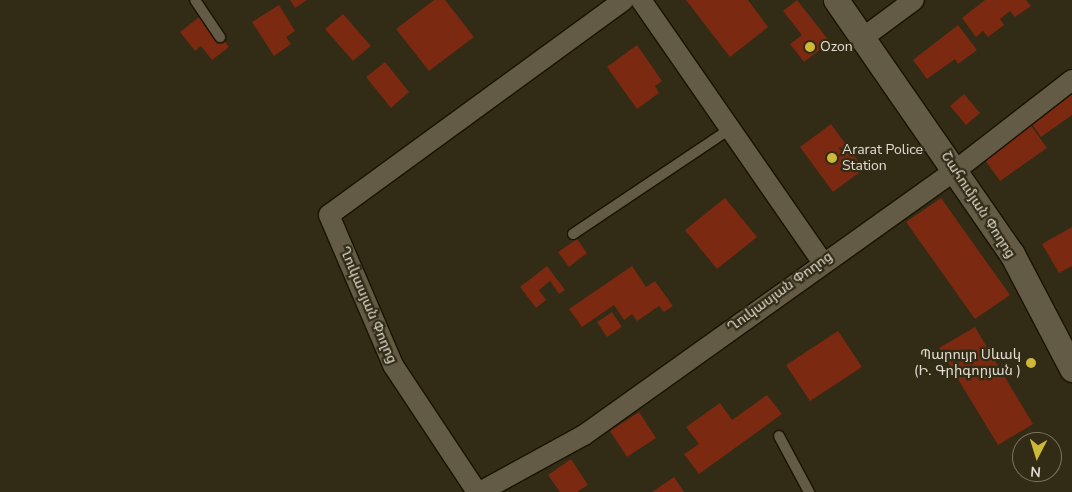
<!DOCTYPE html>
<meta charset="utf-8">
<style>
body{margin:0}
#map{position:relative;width:1072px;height:492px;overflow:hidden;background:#322b16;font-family:"Nunito Sans","Noto Sans Armenian",sans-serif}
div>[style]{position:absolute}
.building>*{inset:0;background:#7b2910}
.roads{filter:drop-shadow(1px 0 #191301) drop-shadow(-1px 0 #191301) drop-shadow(0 1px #191301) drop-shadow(0 -1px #191301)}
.service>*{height:10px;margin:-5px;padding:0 5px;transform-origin:5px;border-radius:5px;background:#635b45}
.minor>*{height:20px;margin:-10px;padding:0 10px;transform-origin:10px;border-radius:10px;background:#635b45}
.tertiary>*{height:25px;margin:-12.5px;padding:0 12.5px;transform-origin:12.5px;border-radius:12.5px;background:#635b45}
.dots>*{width:14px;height:14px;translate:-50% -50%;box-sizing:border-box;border:2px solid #322b16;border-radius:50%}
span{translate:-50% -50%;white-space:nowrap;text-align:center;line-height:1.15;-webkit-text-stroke:4.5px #322b16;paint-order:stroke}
.poi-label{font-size:14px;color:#e1dcd0}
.left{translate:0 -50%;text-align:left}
.right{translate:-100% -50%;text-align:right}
.street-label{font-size:14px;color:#e1dcd0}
.north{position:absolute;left:1012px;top:432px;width:50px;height:50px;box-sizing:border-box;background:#322b16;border:1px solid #787260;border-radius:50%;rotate:185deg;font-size:14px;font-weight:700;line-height:20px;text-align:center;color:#e1dcd0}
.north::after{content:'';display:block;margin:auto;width:18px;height:22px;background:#ceb837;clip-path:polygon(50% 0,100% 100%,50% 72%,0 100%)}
</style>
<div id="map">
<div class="building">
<div style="clip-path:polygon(290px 0,307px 0,295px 8px)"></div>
<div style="clip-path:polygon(434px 0,445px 0,474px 37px,429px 71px,396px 29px)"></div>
<div style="clip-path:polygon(686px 0,748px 0,768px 27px,730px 57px)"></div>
<div style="clip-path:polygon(797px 0,830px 42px,804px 62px,790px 44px,802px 35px,783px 11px)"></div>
<div style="clip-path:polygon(985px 0,1026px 0,1031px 6px,1015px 17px,1010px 11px,1000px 19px,1004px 25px,988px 37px,983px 31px,976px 37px,962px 18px)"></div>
<div style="clip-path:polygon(279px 5px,295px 31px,286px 37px,291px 44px,274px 56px,252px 22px)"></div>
<div style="clip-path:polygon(203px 14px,229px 47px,212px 60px,201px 46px,195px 51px,180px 32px)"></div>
<div style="clip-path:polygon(343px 14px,371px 46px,353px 61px,325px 29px)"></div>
<div style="clip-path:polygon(958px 25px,977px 50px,958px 64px,955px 59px,927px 79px,913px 60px)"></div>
<div style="clip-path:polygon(637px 45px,662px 81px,655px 86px,659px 93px,637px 109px,607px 67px)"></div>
<div style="clip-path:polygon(385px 62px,409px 92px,391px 108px,366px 77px)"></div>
<div style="clip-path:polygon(1072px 85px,1072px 115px,1041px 137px,1027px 117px)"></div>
<div style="clip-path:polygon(964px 94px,980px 113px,966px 125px,950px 106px)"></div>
<div style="clip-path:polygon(1027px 120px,1047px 148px,1000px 181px,980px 153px)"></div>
<div style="clip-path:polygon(831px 124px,864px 169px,833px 192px,800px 147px)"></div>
<div style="clip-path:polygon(725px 198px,757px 237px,717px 269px,685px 230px)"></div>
<div style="clip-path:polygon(941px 198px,1010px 295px,975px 319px,906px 222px)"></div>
<div style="clip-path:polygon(1072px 227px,1072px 266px,1059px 273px,1042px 244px)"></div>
<div style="clip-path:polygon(577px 239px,587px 253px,569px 267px,558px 252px)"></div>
<div style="clip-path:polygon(547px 266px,565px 290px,559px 294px,550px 281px,539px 290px,546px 300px,536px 308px,520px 287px)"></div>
<div style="clip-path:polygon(632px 266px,646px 287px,655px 281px,673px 306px,664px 312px,659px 306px,637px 321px,632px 314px,624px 320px,614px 305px,582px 327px,569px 309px)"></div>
<div style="clip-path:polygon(612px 312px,622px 327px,607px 337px,597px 322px)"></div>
<div style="clip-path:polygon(975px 327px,1033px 424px,998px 445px,939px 348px)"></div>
<div style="clip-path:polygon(838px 331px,862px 367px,810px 401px,786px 365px)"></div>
<div style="clip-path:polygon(767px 395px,782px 414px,699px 474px,684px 454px,699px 444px,686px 427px,720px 403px,732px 420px)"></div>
<div style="clip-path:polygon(639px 412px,656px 438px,627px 457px,610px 431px)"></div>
<div style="clip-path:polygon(571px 459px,588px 485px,577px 492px,560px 492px,548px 475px)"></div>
<div style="clip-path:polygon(674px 477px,684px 492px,652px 492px)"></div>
</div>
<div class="roads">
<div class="service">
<div style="left:195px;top:0;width:45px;rotate:56deg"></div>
<div style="left:573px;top:234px;width:189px;rotate:-33.8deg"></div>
<div style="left:779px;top:436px;width:64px;rotate:61.8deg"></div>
</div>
<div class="minor">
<div style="left:641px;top:0;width:318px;rotate:55.3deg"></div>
<div style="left:864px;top:37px;width:62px;rotate:-36.5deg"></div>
<div style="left:477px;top:492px;width:152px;rotate:-123.5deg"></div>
<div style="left:393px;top:365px;width:163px;rotate:-113.1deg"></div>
<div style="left:329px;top:215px;width:365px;rotate:-36.1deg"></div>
<div style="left:480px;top:492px;width:119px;rotate:-28.7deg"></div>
<div style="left:584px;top:435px;width:457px;rotate:-35.5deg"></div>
<div style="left:956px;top:170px;width:147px;rotate:-37.8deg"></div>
</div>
<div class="tertiary">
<div style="left:836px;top:0;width:309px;rotate:55.3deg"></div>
<div style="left:1012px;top:254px;width:130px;rotate:62.4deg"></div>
</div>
</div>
<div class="dots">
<div style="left:810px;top:47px;background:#ceb837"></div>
<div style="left:832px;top:158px;background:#ceb837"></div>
<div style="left:1031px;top:363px;background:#ceb837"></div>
</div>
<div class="poi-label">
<span class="left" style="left:820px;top:47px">Ozon</span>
<span class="left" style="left:842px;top:158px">Ararat Police<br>Station</span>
<span class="right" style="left:1021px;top:363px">Պարույր Սևակ<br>(Ի. Գրիգորյան )</span>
</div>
<div class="street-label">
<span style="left:978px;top:205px;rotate:57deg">Շահումյան Փողոց</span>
<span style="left:780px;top:292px;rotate:-36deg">Ղուկասյան Փողոց</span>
<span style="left:368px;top:305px;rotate:67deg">Ղուկասյան Փողոց</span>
</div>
<div class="north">N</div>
</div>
